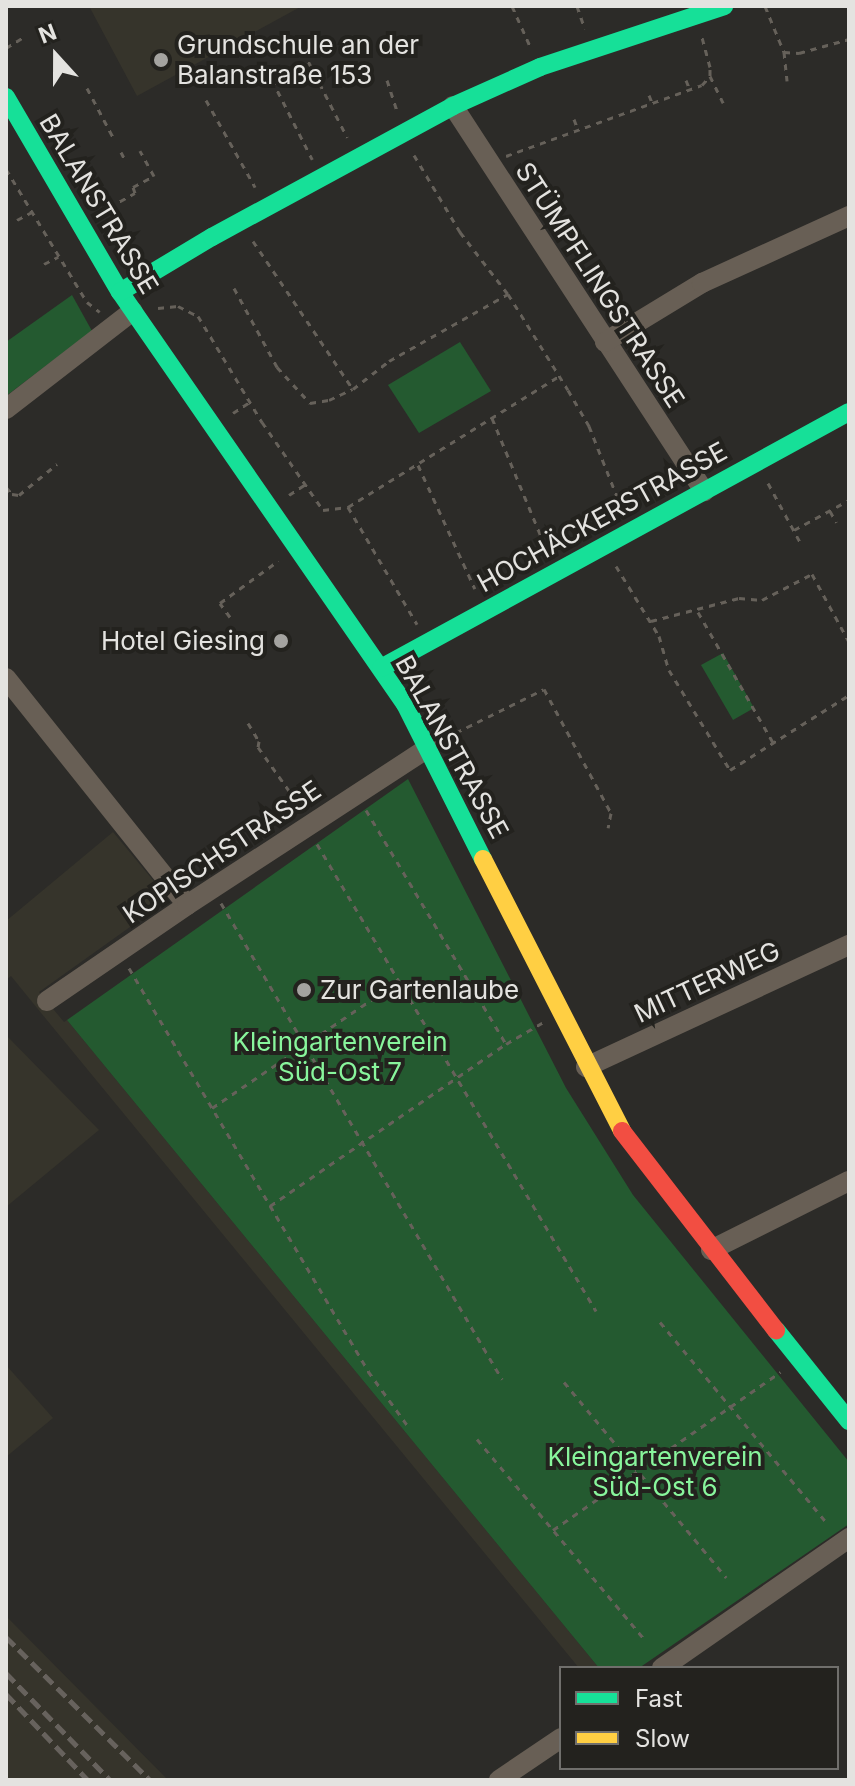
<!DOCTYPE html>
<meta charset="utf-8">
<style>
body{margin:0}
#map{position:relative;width:855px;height:1786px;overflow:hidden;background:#2c2b28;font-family:Inter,sans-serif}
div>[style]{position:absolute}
.built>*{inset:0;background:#36342b}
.green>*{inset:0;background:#245a30}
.path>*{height:3px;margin-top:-1.5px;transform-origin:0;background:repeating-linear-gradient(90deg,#66615a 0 6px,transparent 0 12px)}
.street>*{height:20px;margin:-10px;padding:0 10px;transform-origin:10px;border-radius:10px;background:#685f55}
.fast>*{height:18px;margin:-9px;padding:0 9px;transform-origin:9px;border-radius:9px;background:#16e098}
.slow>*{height:18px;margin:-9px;padding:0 9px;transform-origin:9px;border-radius:9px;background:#ffcf43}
.jam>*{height:18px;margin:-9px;padding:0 9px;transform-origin:9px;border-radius:9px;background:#f24e42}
.rail>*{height:5px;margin-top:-2.5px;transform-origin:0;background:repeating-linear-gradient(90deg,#67625d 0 12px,transparent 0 18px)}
.dots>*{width:22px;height:22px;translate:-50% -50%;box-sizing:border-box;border:4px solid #23221e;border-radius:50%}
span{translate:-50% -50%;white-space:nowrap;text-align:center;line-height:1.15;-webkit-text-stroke:8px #23221e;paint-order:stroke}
.poi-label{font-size:26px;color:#e4e3e0}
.left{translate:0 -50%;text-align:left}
.right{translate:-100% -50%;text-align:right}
.street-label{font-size:26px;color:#e4e3e0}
.park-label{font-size:26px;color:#88f59c}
.frame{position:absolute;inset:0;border:8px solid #e4e3e0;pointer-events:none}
.legend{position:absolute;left:559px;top:1666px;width:280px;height:104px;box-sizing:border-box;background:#23221e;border:2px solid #706f6c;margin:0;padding:10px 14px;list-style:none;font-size:24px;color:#e4e3e0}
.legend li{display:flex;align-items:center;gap:16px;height:40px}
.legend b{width:40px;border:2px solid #706f6c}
.north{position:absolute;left:16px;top:16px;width:80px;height:80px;-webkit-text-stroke:6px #23221e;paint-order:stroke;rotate:339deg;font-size:22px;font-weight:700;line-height:32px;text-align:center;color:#e4e3e0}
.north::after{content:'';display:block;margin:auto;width:28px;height:36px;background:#e4e3e0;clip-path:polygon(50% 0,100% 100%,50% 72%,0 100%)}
</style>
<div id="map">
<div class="built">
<div style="clip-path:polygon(89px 6px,302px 6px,137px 96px)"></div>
<div style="clip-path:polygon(113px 832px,162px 891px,163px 899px,151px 912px,39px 992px,64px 1022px,67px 1020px,599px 1668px,579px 1668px,37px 1008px,11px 976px,6px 980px,6px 921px)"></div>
<div style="clip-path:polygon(6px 1035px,99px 1130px,6px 1207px)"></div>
<div style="clip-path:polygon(6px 1365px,53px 1418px,6px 1457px)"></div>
<div style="clip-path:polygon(6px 1616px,168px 1780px,6px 1780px)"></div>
</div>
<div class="green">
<div style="clip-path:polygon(72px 295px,92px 331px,6px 396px,6px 342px)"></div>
<div style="clip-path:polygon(460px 342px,491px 391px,419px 433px,388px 385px)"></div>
<div style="clip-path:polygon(723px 653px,754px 708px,733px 720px,701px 665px)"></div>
<div style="clip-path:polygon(408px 779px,566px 1088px,633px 1195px,849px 1462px,849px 1524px,639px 1668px,599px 1668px,67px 1020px)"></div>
</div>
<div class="path">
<div style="left:512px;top:6px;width:44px;rotate:65.8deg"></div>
<div style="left:577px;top:6px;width:24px;rotate:71deg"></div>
<div style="left:765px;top:6px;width:50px;rotate:67.6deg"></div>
<div style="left:784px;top:52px;width:15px;rotate:4deg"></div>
<div style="left:799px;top:53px;width:52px;rotate:-15.6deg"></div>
<div style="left:6px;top:48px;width:19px;rotate:-32deg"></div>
<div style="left:303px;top:51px;width:97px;rotate:62.9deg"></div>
<div style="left:784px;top:52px;width:29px;rotate:84deg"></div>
<div style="left:710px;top:76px;width:30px;rotate:64deg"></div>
<div style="left:272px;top:80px;width:89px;rotate:63.1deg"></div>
<div style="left:387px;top:80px;width:32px;rotate:72deg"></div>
<div style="left:686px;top:80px;width:11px;rotate:68deg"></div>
<div style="left:87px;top:88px;width:58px;rotate:62.1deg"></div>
<div style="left:649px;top:95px;width:11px;rotate:68deg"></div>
<div style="left:206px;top:100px;width:100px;rotate:60.6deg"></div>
<div style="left:574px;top:119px;width:12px;rotate:70deg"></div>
<div style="left:121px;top:152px;width:11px;rotate:63deg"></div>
<div style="left:414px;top:155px;width:90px;rotate:59.1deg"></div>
<div style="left:460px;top:232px;width:78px;rotate:52.3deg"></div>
<div style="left:508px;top:294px;width:113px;rotate:58deg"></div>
<div style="left:568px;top:390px;width:42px;rotate:59.7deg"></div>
<div style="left:589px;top:426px;width:89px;rotate:68.3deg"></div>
<div style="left:506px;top:156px;width:208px;rotate:-19.9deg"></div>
<div style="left:702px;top:85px;width:12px;rotate:-48deg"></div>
<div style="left:710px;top:76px;width:9px;rotate:-90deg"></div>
<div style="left:710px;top:67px;width:31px;rotate:-105deg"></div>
<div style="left:6px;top:169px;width:156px;rotate:58.7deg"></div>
<div style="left:87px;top:302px;width:16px;rotate:38deg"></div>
<div style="left:99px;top:213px;width:41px;rotate:-29.1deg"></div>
<div style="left:135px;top:193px;width:6px;rotate:-108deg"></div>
<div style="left:133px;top:187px;width:24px;rotate:-28deg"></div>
<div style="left:154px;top:176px;width:29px;rotate:-119deg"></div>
<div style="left:17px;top:220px;width:17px;rotate:-28deg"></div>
<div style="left:253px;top:241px;width:179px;rotate:56deg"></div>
<div style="left:44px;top:264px;width:16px;rotate:-27deg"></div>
<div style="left:234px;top:288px;width:90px;rotate:61.4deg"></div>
<div style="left:277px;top:367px;width:49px;rotate:47.5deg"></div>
<div style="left:310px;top:403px;width:19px;rotate:-9deg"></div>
<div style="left:329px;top:400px;width:26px;rotate:-25deg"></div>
<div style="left:353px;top:389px;width:46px;rotate:-37.9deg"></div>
<div style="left:389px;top:361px;width:137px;rotate:-29.4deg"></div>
<div style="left:158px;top:308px;width:20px;rotate:-6deg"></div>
<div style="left:178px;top:306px;width:22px;rotate:27deg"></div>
<div style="left:198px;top:316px;width:124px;rotate:58.9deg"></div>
<div style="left:262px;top:422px;width:107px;rotate:55.3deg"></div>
<div style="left:323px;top:510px;width:25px;rotate:-7deg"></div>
<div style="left:348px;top:507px;width:248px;rotate:-31.8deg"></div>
<div style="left:6px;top:312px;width:1px;rotate:45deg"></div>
<div style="left:233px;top:413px;width:20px;rotate:-33deg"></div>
<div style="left:492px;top:418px;width:144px;rotate:67.5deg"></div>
<div style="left:418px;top:465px;width:136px;rotate:65.3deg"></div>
<div style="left:768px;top:483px;width:67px;rotate:61.5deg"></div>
<div style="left:6px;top:487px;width:9px;rotate:49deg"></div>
<div style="left:12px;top:494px;width:7px;rotate:8deg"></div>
<div style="left:19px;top:495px;width:49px;rotate:-39.2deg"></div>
<div style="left:289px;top:495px;width:20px;rotate:-33deg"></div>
<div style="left:348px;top:507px;width:136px;rotate:59.5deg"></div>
<div style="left:830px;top:511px;width:13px;rotate:61deg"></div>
<div style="left:794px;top:530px;width:63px;rotate:-28.6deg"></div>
<div style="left:616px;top:566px;width:82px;rotate:58.4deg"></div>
<div style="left:659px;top:636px;width:35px;rotate:74deg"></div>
<div style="left:669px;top:670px;width:117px;rotate:58.6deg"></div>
<div style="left:730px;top:770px;width:141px;rotate:-32.2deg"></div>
<div style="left:698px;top:612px;width:152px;rotate:60.1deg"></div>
<div style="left:230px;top:617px;width:17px;rotate:-126deg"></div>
<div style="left:220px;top:603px;width:72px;rotate:-35.9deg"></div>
<div style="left:651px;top:621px;width:91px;rotate:-14.6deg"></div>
<div style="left:739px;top:598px;width:23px;rotate:5deg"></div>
<div style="left:762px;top:600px;width:56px;rotate:-27.5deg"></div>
<div style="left:812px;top:574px;width:77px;rotate:61.4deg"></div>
<div style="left:248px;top:723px;width:21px;rotate:59deg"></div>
<div style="left:259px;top:741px;width:6px;rotate:99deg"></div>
<div style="left:258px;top:747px;width:76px;rotate:54.6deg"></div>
<div style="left:445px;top:738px;width:110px;rotate:-26.3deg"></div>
<div style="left:544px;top:689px;width:141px;rotate:61.6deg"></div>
<div style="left:611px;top:813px;width:15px;rotate:101deg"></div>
<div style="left:366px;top:810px;width:273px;rotate:59.1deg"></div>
<div style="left:317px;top:844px;width:544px;rotate:59.14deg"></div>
<div style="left:221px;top:903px;width:553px;rotate:59.45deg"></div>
<div style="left:129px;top:968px;width:469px;rotate:59.3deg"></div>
<div style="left:368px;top:1371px;width:68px;rotate:54deg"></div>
<div style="left:212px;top:1108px;width:226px;rotate:-34.2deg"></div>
<div style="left:270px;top:1206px;width:286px;rotate:-34.5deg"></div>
<div style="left:506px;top:1044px;width:42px;rotate:-30.3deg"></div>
<div style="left:660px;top:1322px;width:259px;rotate:50.3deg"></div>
<div style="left:564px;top:1382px;width:254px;rotate:50.3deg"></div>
<div style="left:477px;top:1439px;width:261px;rotate:50.1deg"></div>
<div style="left:553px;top:1530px;width:277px;rotate:-34.8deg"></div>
</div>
<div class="street">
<div style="left:453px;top:106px;width:460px;rotate:56.9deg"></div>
<div style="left:605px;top:342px;width:114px;rotate:-31.3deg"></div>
<div style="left:702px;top:283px;width:162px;rotate:-24.5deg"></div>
<div style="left:6px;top:409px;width:160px;rotate:-37.7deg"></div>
<div style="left:6px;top:678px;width:290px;rotate:51.4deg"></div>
<div style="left:47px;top:1001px;width:170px;rotate:-34.4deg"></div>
<div style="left:187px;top:905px;width:288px;rotate:-33.1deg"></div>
<div style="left:586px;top:1067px;width:290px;rotate:-24.9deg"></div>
<div style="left:711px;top:1250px;width:154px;rotate:-26.6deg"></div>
<div style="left:662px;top:1668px;width:228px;rotate:-34.8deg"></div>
<div style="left:499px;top:1780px;width:75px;rotate:-34.1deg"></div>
</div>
<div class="fast">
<div style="left:6px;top:97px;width:226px;rotate:59.7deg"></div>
<div style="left:120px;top:292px;width:501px;rotate:55.33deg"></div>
<div style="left:405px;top:704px;width:174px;rotate:63.3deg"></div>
<div style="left:120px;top:292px;width:107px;rotate:-30.9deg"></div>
<div style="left:212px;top:237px;width:274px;rotate:-28.5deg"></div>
<div style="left:453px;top:106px;width:95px;rotate:-24.1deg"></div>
<div style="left:540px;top:67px;width:194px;rotate:-18.3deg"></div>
<div style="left:381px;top:668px;width:533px;rotate:-28.68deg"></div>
<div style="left:776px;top:1330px;width:117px;rotate:51.3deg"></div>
</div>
<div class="slow">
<div style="left:483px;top:859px;width:305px;rotate:62.9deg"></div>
</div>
<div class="jam">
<div style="left:622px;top:1131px;width:252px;rotate:52.3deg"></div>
</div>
<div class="rail">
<div style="left:6px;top:1637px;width:203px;rotate:44.8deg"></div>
<div style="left:6px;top:1673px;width:149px;rotate:45.8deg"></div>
<div style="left:6px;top:1694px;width:119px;rotate:46.4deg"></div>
</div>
<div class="dots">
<div style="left:161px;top:60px;background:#a4a3a0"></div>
<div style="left:281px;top:641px;background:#a4a3a0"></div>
<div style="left:304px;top:990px;background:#a4a3a0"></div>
</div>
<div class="poi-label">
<span class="left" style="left:177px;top:60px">Grundschule an der<br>Balanstraße 153</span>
<span class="right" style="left:265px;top:641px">Hotel Giesing</span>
<span class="left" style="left:320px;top:990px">Zur Gartenlaube</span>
</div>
<div class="street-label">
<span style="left:99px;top:204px;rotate:59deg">BALANSTRASSE</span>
<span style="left:600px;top:285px;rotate:57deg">STÜMPFLINGSTRASSE</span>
<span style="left:602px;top:517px;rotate:-29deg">HOCHÄCKERSTRASSE</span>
<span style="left:452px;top:747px;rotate:61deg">BALANSTRASSE</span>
<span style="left:222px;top:852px;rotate:-34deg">KOPISCHSTRASSE</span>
<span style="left:707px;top:982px;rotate:-25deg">MITTERWEG</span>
</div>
<div class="park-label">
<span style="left:340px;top:1057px">Kleingartenverein<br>Süd-Ost 7</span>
<span style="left:655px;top:1472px">Kleingartenverein<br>Süd-Ost 6</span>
</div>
<div class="frame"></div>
<ul class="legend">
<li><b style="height:10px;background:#16e098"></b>Fast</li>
<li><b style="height:10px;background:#ffcf43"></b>Slow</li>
</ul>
<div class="north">N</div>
</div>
